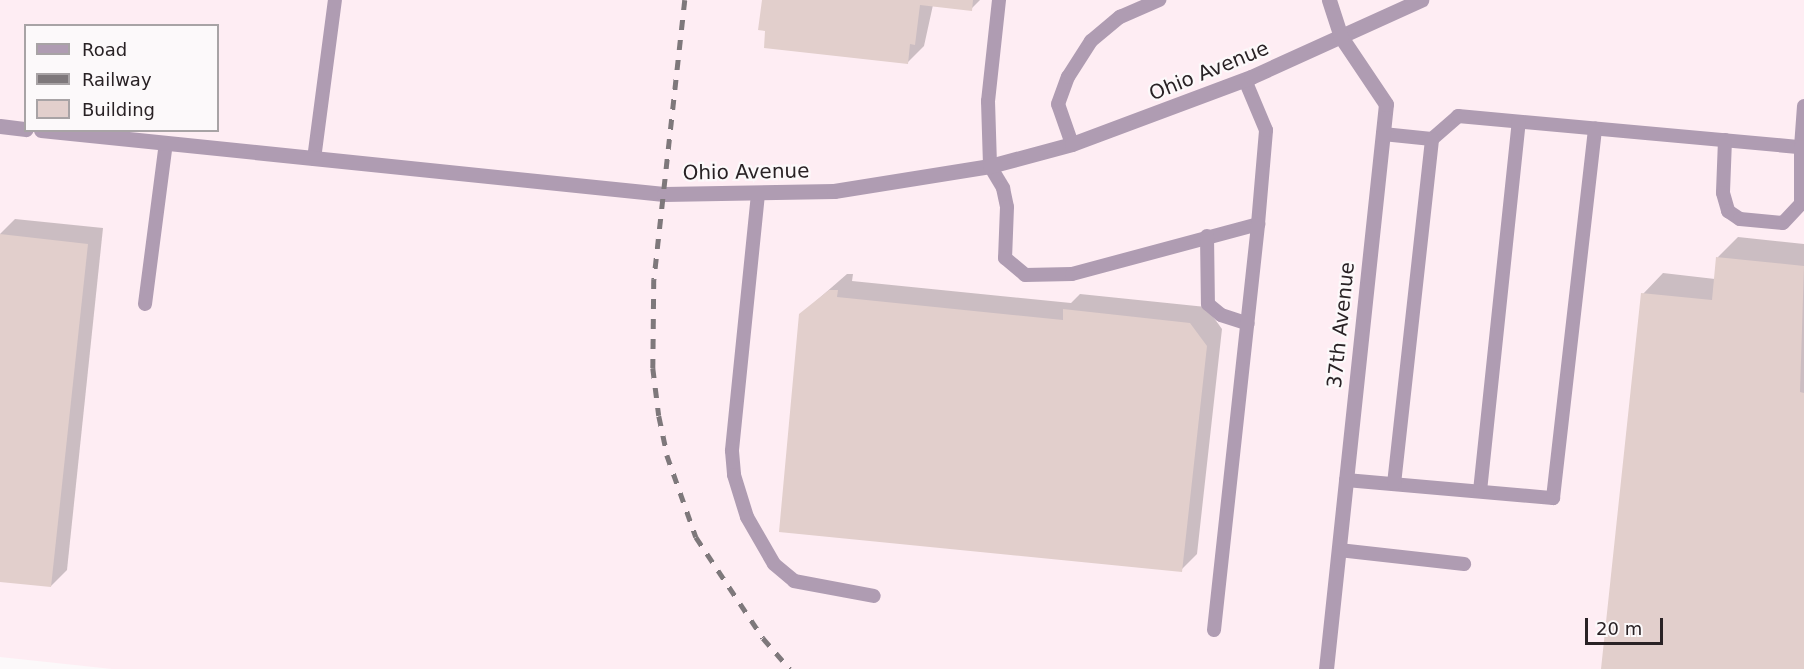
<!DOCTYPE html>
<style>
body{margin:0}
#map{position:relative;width:1804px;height:669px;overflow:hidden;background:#fcf9fa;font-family:"DejaVu Sans",sans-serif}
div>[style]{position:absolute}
.built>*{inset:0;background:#feedf3}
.shadow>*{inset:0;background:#0003}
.building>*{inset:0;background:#e2cfcc}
.service>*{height:14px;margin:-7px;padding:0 7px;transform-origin:7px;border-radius:7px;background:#af9cb2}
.minor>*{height:15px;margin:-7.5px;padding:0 7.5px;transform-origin:7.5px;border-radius:7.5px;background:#af9cb2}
.rail>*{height:4.5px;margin-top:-2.25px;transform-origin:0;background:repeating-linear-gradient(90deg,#7e787b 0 10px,transparent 0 20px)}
span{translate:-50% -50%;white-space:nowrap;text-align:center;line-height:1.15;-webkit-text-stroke:4.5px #fcf9fa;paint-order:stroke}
.street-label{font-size:20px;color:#292225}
.legend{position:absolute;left:24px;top:24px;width:195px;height:108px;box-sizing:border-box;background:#fcf9fa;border:2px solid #a8a3a5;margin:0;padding:8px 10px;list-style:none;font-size:18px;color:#292225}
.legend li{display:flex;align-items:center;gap:12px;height:30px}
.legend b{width:30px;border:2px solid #a8a3a5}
.scale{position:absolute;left:1585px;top:618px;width:78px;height:27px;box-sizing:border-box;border:3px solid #292225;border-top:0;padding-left:8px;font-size:18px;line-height:21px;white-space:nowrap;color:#292225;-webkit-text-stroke:4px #fcf9fa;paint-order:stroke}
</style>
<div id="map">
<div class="built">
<div style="clip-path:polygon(evenodd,0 0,1804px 0,1804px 669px,112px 669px,0 657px,0 0,26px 26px,218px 26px,218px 130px,26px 130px,26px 26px)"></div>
</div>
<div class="shadow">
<div style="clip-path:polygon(763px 0,980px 0,971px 9px,933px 5px,924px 46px,908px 62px,767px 29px)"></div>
<div style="clip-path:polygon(15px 219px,103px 228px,67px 570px,51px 586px,0 580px,0 234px)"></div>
<div style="clip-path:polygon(1738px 237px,1804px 244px,1804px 669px,1602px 669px,1643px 294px,1663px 273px,1715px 279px,1718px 257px)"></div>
<div style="clip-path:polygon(847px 274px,853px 274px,852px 281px,1071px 303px,1080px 294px,1206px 307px,1222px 329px,1197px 554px,1181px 570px,800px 315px)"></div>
</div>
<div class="building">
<div style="clip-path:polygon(762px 0,973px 0,972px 11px,920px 5px,915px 45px,910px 44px,908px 64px,764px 48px,765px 31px,758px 30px)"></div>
<div style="clip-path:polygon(0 234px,88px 244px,51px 587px,0 582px)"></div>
<div style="clip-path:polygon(1716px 257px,1804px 266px,1800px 392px,1804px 393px,1804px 669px,1601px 669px,1641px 293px,1712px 300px)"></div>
<div style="clip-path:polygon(829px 290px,838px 290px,837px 297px,1063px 320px,1063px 309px,1190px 323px,1207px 346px,1182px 572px,779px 532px,799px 314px)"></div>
</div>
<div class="service">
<div style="left:999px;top:0;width:102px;rotate:96.2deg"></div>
<div style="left:988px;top:101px;width:65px;rotate:88.2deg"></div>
<div style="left:990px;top:166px;width:26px;rotate:59deg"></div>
<div style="left:1003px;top:188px;width:19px;rotate:78deg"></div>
<div style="left:1007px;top:207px;width:51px;rotate:92.2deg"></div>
<div style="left:1005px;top:258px;width:26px;rotate:40deg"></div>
<div style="left:1025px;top:275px;width:47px;rotate:-1.2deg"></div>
<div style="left:1072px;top:274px;width:193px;rotate:-15deg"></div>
<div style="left:1258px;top:224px;width:94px;rotate:-85.1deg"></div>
<div style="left:1266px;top:130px;width:54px;rotate:-112.8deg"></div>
<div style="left:1383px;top:134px;width:49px;rotate:5.8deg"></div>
<div style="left:1432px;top:139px;width:35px;rotate:-41deg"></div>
<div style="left:1458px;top:116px;width:344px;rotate:5.2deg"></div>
<div style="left:1801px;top:147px;width:41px;rotate:-85.8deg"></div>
<div style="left:1725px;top:140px;width:53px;rotate:92.2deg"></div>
<div style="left:1723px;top:193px;width:19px;rotate:74deg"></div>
<div style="left:1728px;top:211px;width:14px;rotate:34deg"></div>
<div style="left:1740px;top:219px;width:43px;rotate:5.3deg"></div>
<div style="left:1783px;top:223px;width:26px;rotate:-47deg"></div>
<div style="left:1801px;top:204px;width:57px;rotate:-90deg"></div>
<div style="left:1072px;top:144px;width:42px;rotate:-109.3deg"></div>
<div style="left:1058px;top:104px;width:29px;rotate:-70deg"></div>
<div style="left:1068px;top:77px;width:43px;rotate:-57.4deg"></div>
<div style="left:1091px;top:41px;width:38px;rotate:-40deg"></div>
<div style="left:1120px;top:17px;width:43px;rotate:-23.6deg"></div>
<div style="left:314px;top:159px;width:160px;rotate:-82.5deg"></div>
<div style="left:758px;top:194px;width:258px;rotate:95.8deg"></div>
<div style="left:732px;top:451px;width:24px;rotate:85deg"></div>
<div style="left:734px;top:475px;width:44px;rotate:72.8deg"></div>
<div style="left:747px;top:517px;width:54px;rotate:60.1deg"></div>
<div style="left:774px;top:564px;width:26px;rotate:40deg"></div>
<div style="left:794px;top:581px;width:81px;rotate:10.6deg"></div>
<div style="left:1207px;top:236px;width:68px;rotate:89.2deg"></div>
<div style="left:1208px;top:304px;width:17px;rotate:40deg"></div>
<div style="left:1221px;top:315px;width:28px;rotate:18deg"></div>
<div style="left:145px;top:304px;width:162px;rotate:-82.6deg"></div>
<div style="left:1346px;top:480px;width:208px;rotate:5deg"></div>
<div style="left:1553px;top:498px;width:372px;rotate:-83.5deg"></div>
<div style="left:1394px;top:484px;width:347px;rotate:-83.7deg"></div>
<div style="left:1480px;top:491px;width:371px;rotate:-84deg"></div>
<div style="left:1339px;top:550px;width:126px;rotate:6.4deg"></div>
<div style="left:1214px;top:630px;width:408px;rotate:-83.8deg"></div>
</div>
<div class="minor">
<div style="left:0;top:126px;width:26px;rotate:7deg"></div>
<div style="left:41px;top:130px;width:626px;rotate:5.87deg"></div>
<div style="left:664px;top:194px;width:170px;rotate:-1deg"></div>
<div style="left:834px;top:191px;width:158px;rotate:-9.1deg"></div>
<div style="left:990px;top:166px;width:85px;rotate:-15deg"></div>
<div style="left:1072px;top:144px;width:191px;rotate:-20.5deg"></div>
<div style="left:1251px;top:77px;width:187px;rotate:-24.4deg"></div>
<div style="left:1326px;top:669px;width:568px;rotate:-83.94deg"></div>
<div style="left:1386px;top:104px;width:81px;rotate:-123.9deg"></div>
<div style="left:1341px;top:37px;width:39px;rotate:-108deg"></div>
</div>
<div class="rail">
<div style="left:685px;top:0;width:281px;rotate:96.3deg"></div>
<div style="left:654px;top:279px;width:89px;rotate:90.6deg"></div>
<div style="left:653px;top:368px;width:48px;rotate:82.9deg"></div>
<div style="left:659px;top:416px;width:40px;rotate:78deg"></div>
<div style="left:667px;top:455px;width:87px;rotate:70.5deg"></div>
<div style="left:696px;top:537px;width:121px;rotate:56.4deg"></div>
<div style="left:763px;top:638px;width:41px;rotate:48.9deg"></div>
</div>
<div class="street-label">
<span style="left:1209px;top:71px;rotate:-22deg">Ohio Avenue</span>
<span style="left:746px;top:172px;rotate:-1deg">Ohio Avenue</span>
<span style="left:1341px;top:325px;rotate:-84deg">37th Avenue</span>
</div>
<ul class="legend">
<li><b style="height:8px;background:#af9cb2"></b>Road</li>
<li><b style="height:8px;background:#7e787b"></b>Railway</li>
<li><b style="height:16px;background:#e2cfcc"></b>Building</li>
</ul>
<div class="scale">20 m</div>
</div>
